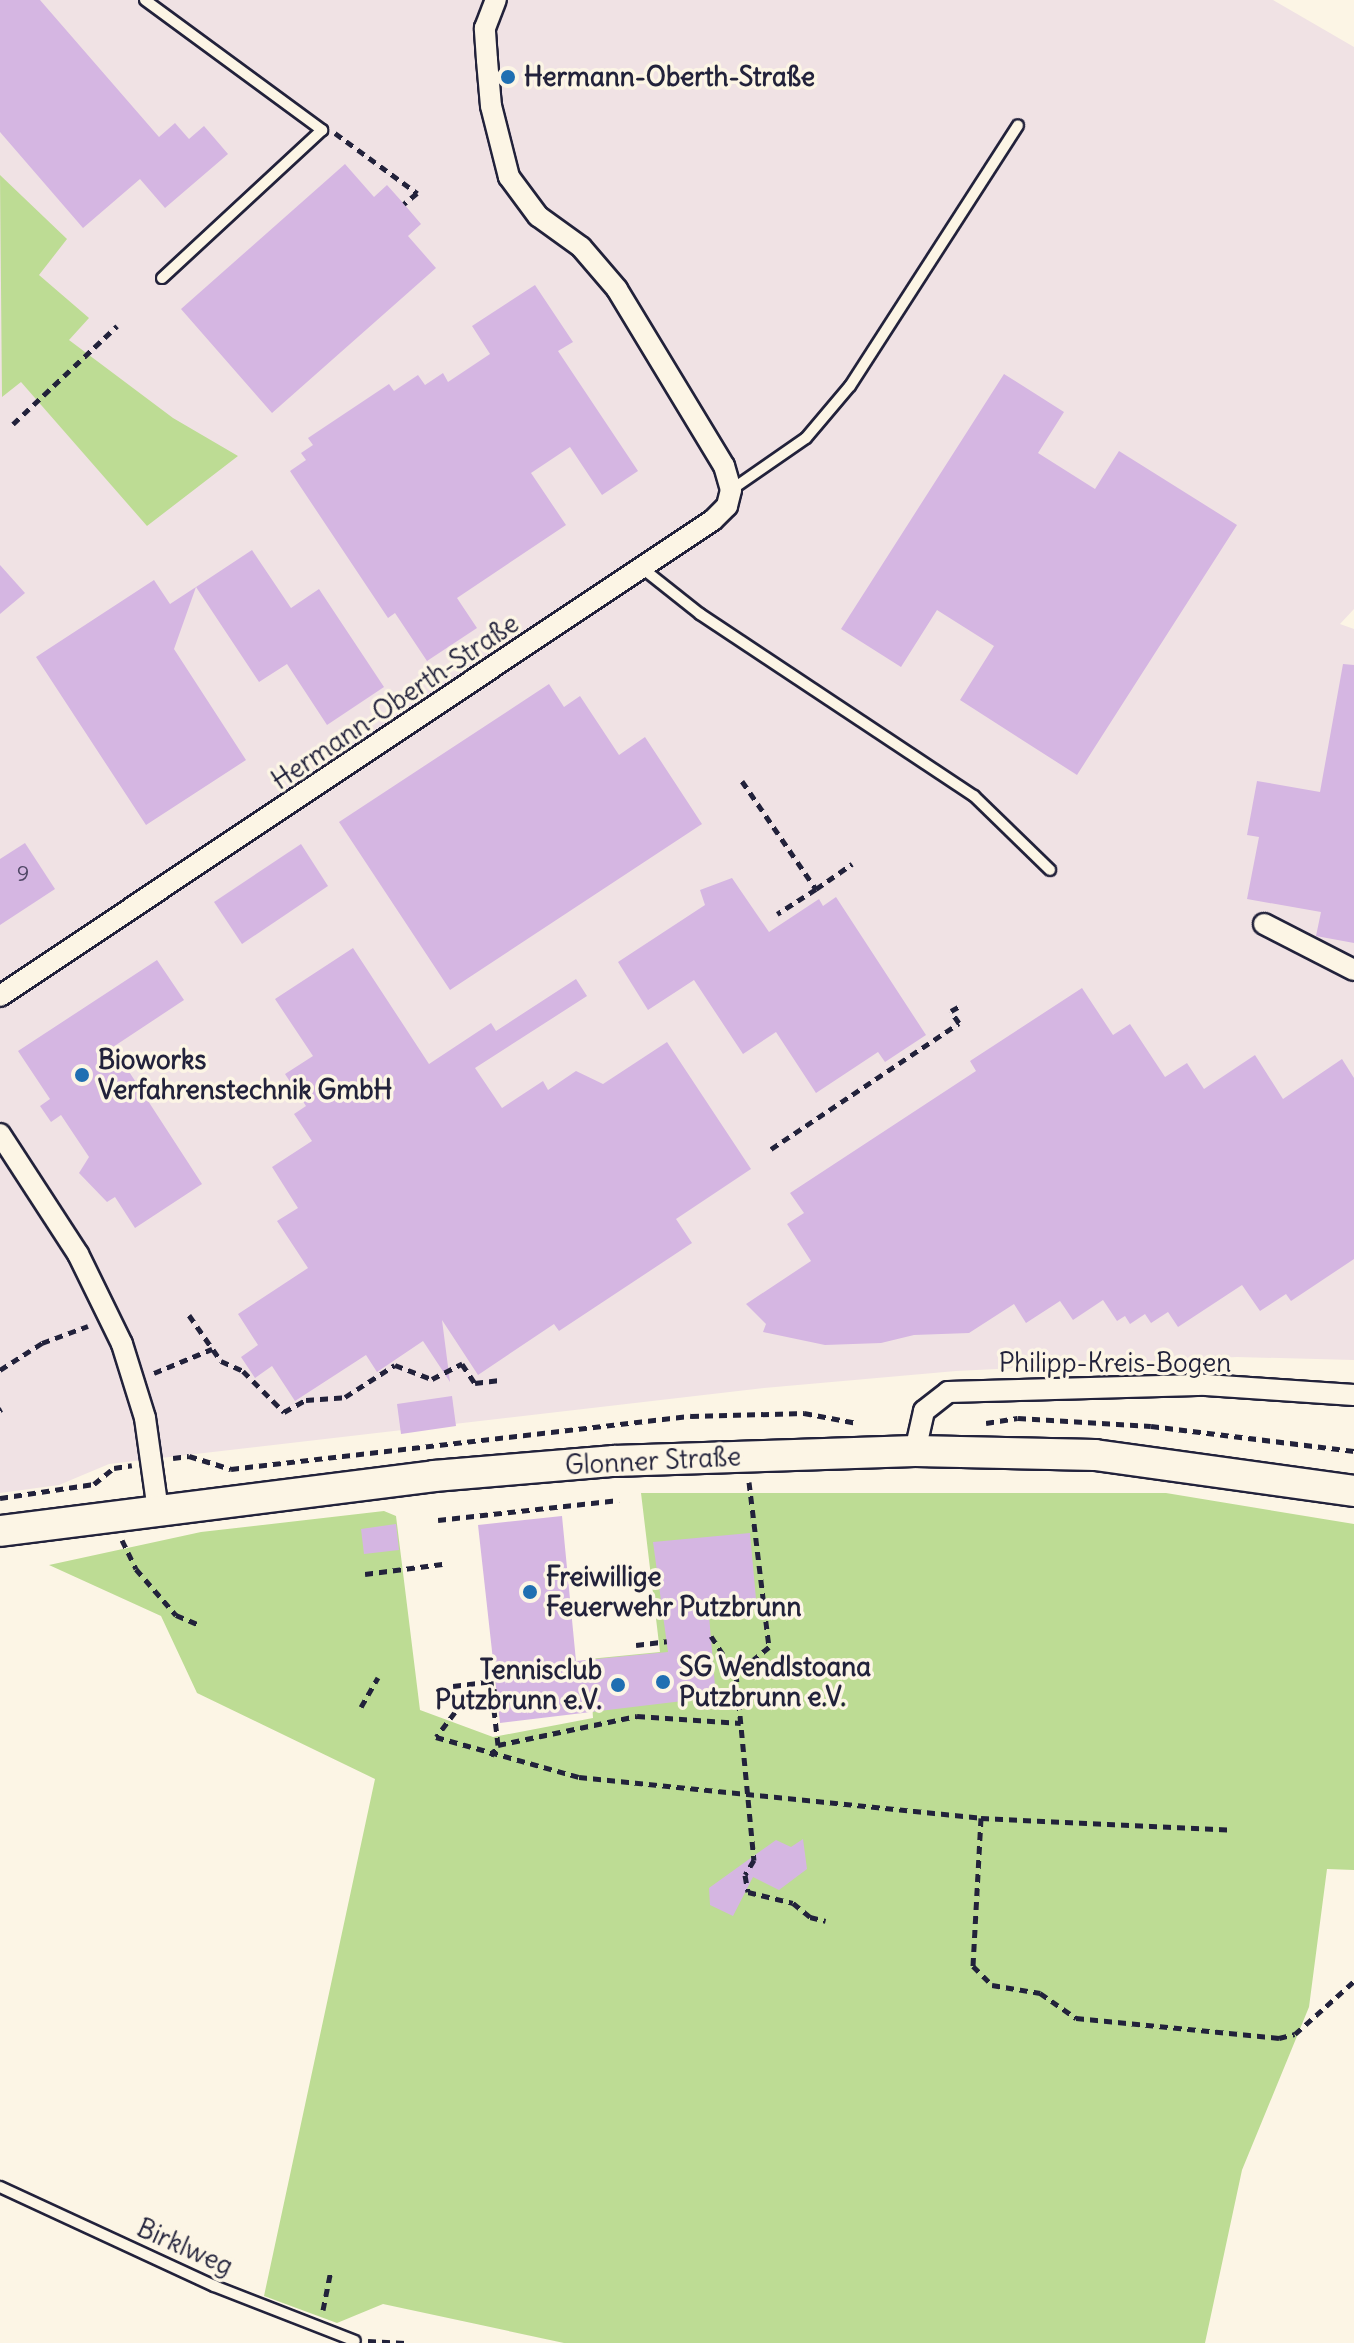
<!DOCTYPE html>
<meta charset="utf-8">
<style>
body{margin:0}
#map{position:relative;width:1354px;height:2343px;overflow:hidden;background:#fcf5e5;font-family:Delius,sans-serif}
div>[style]{position:absolute}
.built>*{inset:0;background:#f0e2e4}
.green>*{inset:0;background:#bddc94}
.building>*{inset:0;background:#d5b6e2}
.path>*{height:5px;margin-top:-2.5px;transform-origin:0;background:repeating-linear-gradient(90deg,#22223b 0 8px,transparent 0 14px)}
.roads{filter:drop-shadow(2px 0 #22223b) drop-shadow(-2px 0 #22223b) drop-shadow(0 2px #22223b) drop-shadow(0 -2px #22223b)}
.lane>*{height:10px;margin:-5px;padding:0 5px;transform-origin:5px;border-radius:5px;background:#fcf5e5}
.street>*{height:20px;margin:-10px;padding:0 10px;transform-origin:10px;border-radius:10px;background:#fcf5e5}
.secondary>*{height:30px;margin:-15px;padding:0 15px;transform-origin:15px;border-radius:15px;background:#fcf5e5}
.dots>*{width:22px;height:22px;translate:-50% -50%;box-sizing:border-box;border:4px solid #fcf5e5;border-radius:50%}
span{translate:-50% -50%;white-space:nowrap;text-align:center;line-height:1.15;-webkit-text-stroke:7px #fcf5e5;paint-order:stroke}
.number-label{font-size:22px;color:#4f4765}
.number-label span{-webkit-text-stroke-width:0}
.poi-label{font-size:26px;color:#22223b;font-weight:700}
.left{translate:0 -50%;text-align:left}
.right{translate:-100% -50%;text-align:right}
.street-label{font-size:26px;color:#22223b}
</style>
<div id="map">
<div class="built">
<div style="clip-path:polygon(0 0,1273px 0,1354px 47px,1354px 609px,1340px 624px,1354px 629px,1354px 1360px,1237px 1357px,956px 1371px,764px 1388px,109px 1464px,59px 1485px,0 1493px)"></div>
</div>
<div class="green">
<div style="clip-path:polygon(0 175px,67px 239px,39px 275px,89px 318px,69px 340px,173px 418px,238px 456px,147px 526px,21px 382px,2px 397px)"></div>
<div style="clip-path:polygon(641px 1493px,1166px 1493px,1354px 1524px,1354px 1870px,1327px 1869px,1309px 2007px,1242px 2170px,1205px 2343px,564px 2343px,383px 2304px,337px 2323px,264px 2296px,375px 1779px,197px 1693px,161px 1616px,49px 1565px,201px 1532px,384px 1511px,396px 1516px,420px 1710px,493px 1737px,593px 1718px,589px 1659px,660px 1652px)"></div>
</div>
<div class="building">
<div style="clip-path:polygon(0 0,40px 0,159px 137px,175px 123px,189px 139px,204px 126px,228px 154px,165px 208px,140px 179px,83px 228px,0 132px)"></div>
<div style="clip-path:polygon(345px 164px,374px 197px,387px 185px,404px 204px,421px 224px,408px 236px,436px 268px,272px 413px,181px 309px)"></div>
<div style="clip-path:polygon(535px 285px,573px 342px,558px 351px,638px 471px,602px 495px,570px 447px,531px 473px,566px 525px,457px 598px,477px 628px,427px 661px,395px 613px,388px 618px,290px 471px,306px 460px,301px 453px,313px 445px,308px 438px,389px 384px,394px 391px,418px 375px,425px 385px,443px 373px,448px 382px,490px 354px,472px 326px)"></div>
<div style="clip-path:polygon(1004px 374px,1064px 412px,1038px 453px,1095px 489px,1119px 451px,1237px 525px,1077px 775px,960px 700px,994px 646px,937px 610px,901px 667px,841px 629px)"></div>
<div style="clip-path:polygon(252px 550px,291px 608px,319px 589px,384px 687px,327px 725px,287px 664px,259px 682px,196px 587px)"></div>
<div style="clip-path:polygon(0 565px,25px 593px,0 614px)"></div>
<div style="clip-path:polygon(154px 580px,170px 604px,196px 587px,174px 649px,246px 760px,146px 825px,36px 657px)"></div>
<div style="clip-path:polygon(1343px 664px,1354px 665px,1354px 943px,1316px 936px,1321px 912px,1247px 899px,1259px 837px,1247px 835px,1257px 781px,1320px 792px)"></div>
<div style="clip-path:polygon(549px 684px,564px 707px,580px 696px,619px 755px,645px 737px,702px 824px,450px 990px,339px 822px)"></div>
<div style="clip-path:polygon(25px 843px,55px 889px,0 925px,0 859px)"></div>
<div style="clip-path:polygon(301px 844px,328px 886px,242px 944px,214px 902px)"></div>
<div style="clip-path:polygon(732px 878px,769px 932px,819px 899px,823px 906px,836px 897px,926px 1035px,885px 1062px,878px 1052px,816px 1093px,776px 1032px,743px 1054px,694px 980px,648px 1010px,618px 962px,705px 905px,700px 890px)"></div>
<div style="clip-path:polygon(353px 948px,429px 1064px,491px 1023px,496px 1031px,576px 979px,587px 996px,475px 1068px,502px 1108px,543px 1081px,548px 1090px,576px 1071px,603px 1084px,667px 1042px,751px 1169px,676px 1219px,692px 1243px,559px 1331px,554px 1324px,478px 1375px,442px 1320px,450px 1382px,423px 1341px,377px 1372px,366px 1355px,295px 1401px,272px 1366px,255px 1378px,241px 1357px,258px 1345px,238px 1314px,308px 1268px,277px 1221px,298px 1208px,272px 1167px,312px 1141px,294px 1114px,306px 1106px,285px 1074px,313px 1056px,275px 999px)"></div>
<div style="clip-path:polygon(157px 960px,184px 1000px,113px 1047px,202px 1184px,135px 1228px,115px 1197px,107px 1202px,79px 1173px,89px 1157px,61px 1115px,51px 1122px,40px 1106px,50px 1099px,18px 1051px)"></div>
<div style="clip-path:polygon(1082px 988px,1113px 1035px,1130px 1024px,1165px 1077px,1187px 1063px,1204px 1089px,1255px 1055px,1283px 1099px,1342px 1059px,1354px 1078px,1354px 1259px,1291px 1301px,1286px 1294px,1260px 1311px,1242px 1285px,1178px 1327px,1168px 1312px,1151px 1323px,1145px 1314px,1130px 1324px,1125px 1316px,1117px 1321px,1103px 1300px,1073px 1320px,1060px 1301px,1026px 1323px,1014px 1304px,969px 1333px,914px 1335px,881px 1343px,825px 1345px,763px 1332px,766px 1324px,746px 1304px,811px 1261px,787px 1224px,804px 1213px,790px 1193px,976px 1071px,970px 1061px)"></div>
<div style="clip-path:polygon(452px 1396px,456px 1426px,401px 1434px,397px 1404px)"></div>
<div style="clip-path:polygon(562px 1516px,576px 1661px,668px 1652px,653px 1542px,750px 1533px,756px 1599px,708px 1604px,716px 1697px,500px 1723px,478px 1525px)"></div>
<div style="clip-path:polygon(396px 1524px,399px 1550px,364px 1554px,361px 1529px)"></div>
<div style="clip-path:polygon(803px 1839px,807px 1869px,779px 1890px,753px 1877px,733px 1916px,710px 1905px,709px 1888px,776px 1840px,791px 1847px)"></div>
</div>
<div class="path">
<div style="left:335px;top:133px;width:102px;rotate:36.2deg"></div>
<div style="left:417px;top:193px;width:17px;rotate:140deg"></div>
<div style="left:13px;top:424px;width:143px;rotate:-43.3deg"></div>
<div style="left:742px;top:781px;width:131px;rotate:55.6deg"></div>
<div style="left:816px;top:889px;width:46px;rotate:147.3deg"></div>
<div style="left:816px;top:889px;width:44px;rotate:-34.8deg"></div>
<div style="left:771px;top:1149px;width:226px;rotate:-33.8deg"></div>
<div style="left:959px;top:1023px;width:14px;rotate:-124deg"></div>
<div style="left:951px;top:1011px;width:10px;rotate:-29deg"></div>
<div style="left:189px;top:1315px;width:56px;rotate:55.2deg"></div>
<div style="left:221px;top:1361px;width:24px;rotate:24deg"></div>
<div style="left:243px;top:1371px;width:58px;rotate:45deg"></div>
<div style="left:284px;top:1412px;width:25px;rotate:-29deg"></div>
<div style="left:306px;top:1400px;width:39px;rotate:-4deg"></div>
<div style="left:345px;top:1397px;width:59px;rotate:-32.6deg"></div>
<div style="left:395px;top:1365px;width:40px;rotate:21deg"></div>
<div style="left:432px;top:1379px;width:34px;rotate:-27deg"></div>
<div style="left:462px;top:1364px;width:23px;rotate:56deg"></div>
<div style="left:475px;top:1383px;width:25px;rotate:-7deg"></div>
<div style="left:0;top:1370px;width:50px;rotate:-32.7deg"></div>
<div style="left:42px;top:1343px;width:49px;rotate:-20.3deg"></div>
<div style="left:154px;top:1373px;width:63px;rotate:-22.5deg"></div>
<div style="left:0;top:1410px;width:2px;rotate:-27deg"></div>
<div style="left:986px;top:1423px;width:32px;rotate:-9deg"></div>
<div style="left:1018px;top:1418px;width:133px;rotate:3.4deg"></div>
<div style="left:1151px;top:1426px;width:205px;rotate:7deg"></div>
<div style="left:173px;top:1458px;width:16px;rotate:-7deg"></div>
<div style="left:189px;top:1456px;width:44px;rotate:17.2deg"></div>
<div style="left:231px;top:1469px;width:463px;rotate:-6.6deg"></div>
<div style="left:691px;top:1416px;width:113px;rotate:-1.5deg"></div>
<div style="left:804px;top:1413px;width:54px;rotate:10.7deg"></div>
<div style="left:749px;top:1482px;width:166px;rotate:83.1deg"></div>
<div style="left:769px;top:1647px;width:43px;rotate:140.7deg"></div>
<div style="left:736px;top:1674px;width:187px;rotate:84.5deg"></div>
<div style="left:754px;top:1860px;width:17px;rotate:121deg"></div>
<div style="left:745px;top:1875px;width:17px;rotate:80deg"></div>
<div style="left:748px;top:1892px;width:46px;rotate:13.7deg"></div>
<div style="left:793px;top:1903px;width:22px;rotate:39deg"></div>
<div style="left:810px;top:1917px;width:16px;rotate:14deg"></div>
<div style="left:0;top:1498px;width:95px;rotate:-8.5deg"></div>
<div style="left:94px;top:1484px;width:26px;rotate:-39deg"></div>
<div style="left:114px;top:1468px;width:18px;rotate:-9deg"></div>
<div style="left:438px;top:1520px;width:182px;rotate:-6.3deg"></div>
<div style="left:122px;top:1540px;width:32px;rotate:64deg"></div>
<div style="left:136px;top:1569px;width:61px;rotate:49deg"></div>
<div style="left:176px;top:1615px;width:26px;rotate:23deg"></div>
<div style="left:365px;top:1574px;width:78px;rotate:-7.4deg"></div>
<div style="left:711px;top:1636px;width:45px;rotate:56.7deg"></div>
<div style="left:636px;top:1645px;width:31px;rotate:-7deg"></div>
<div style="left:453px;top:1686px;width:38px;rotate:-7deg"></div>
<div style="left:491px;top:1681px;width:11px;rotate:85deg"></div>
<div style="left:492px;top:1692px;width:5px;rotate:-11deg"></div>
<div style="left:361px;top:1707px;width:34px;rotate:-60deg"></div>
<div style="left:455px;top:1712px;width:31px;rotate:127deg"></div>
<div style="left:436px;top:1737px;width:148px;rotate:15.6deg"></div>
<div style="left:579px;top:1777px;width:404px;rotate:5.8deg"></div>
<div style="left:981px;top:1818px;width:252px;rotate:2.7deg"></div>
<div style="left:498px;top:1745px;width:142px;rotate:-11.8deg"></div>
<div style="left:637px;top:1716px;width:104px;rotate:3.9deg"></div>
<div style="left:491px;top:1756px;width:13px;rotate:-58deg"></div>
<div style="left:498px;top:1745px;width:53px;rotate:-96.5deg"></div>
<div style="left:981px;top:1818px;width:148px;rotate:93.1deg"></div>
<div style="left:973px;top:1966px;width:27px;rotate:45deg"></div>
<div style="left:992px;top:1985px;width:49px;rotate:9.5deg"></div>
<div style="left:1040px;top:1993px;width:44px;rotate:34.8deg"></div>
<div style="left:1076px;top:2018px;width:204px;rotate:5.6deg"></div>
<div style="left:1279px;top:2038px;width:16px;rotate:-14deg"></div>
<div style="left:1295px;top:2034px;width:79px;rotate:-41.9deg"></div>
<div style="left:323px;top:2310px;width:41px;rotate:-78.7deg"></div>
<div style="left:368px;top:2341px;width:38px;rotate:3deg"></div>
</div>
<div class="roads">
<div class="lane">
<div style="left:145px;top:0;width:220px;rotate:36.3deg"></div>
<div style="left:322px;top:130px;width:218px;rotate:137.2deg"></div>
<div style="left:731px;top:490px;width:91px;rotate:-34.7deg"></div>
<div style="left:806px;top:438px;width:68px;rotate:-49.8deg"></div>
<div style="left:850px;top:386px;width:310px;rotate:-57.2deg"></div>
<div style="left:642px;top:568px;width:74px;rotate:38.4deg"></div>
<div style="left:700px;top:614px;width:329px;rotate:33.6deg"></div>
<div style="left:974px;top:796px;width:106px;rotate:44.2deg"></div>
<div style="left:0;top:2187px;width:236px;rotate:24.8deg"></div>
<div style="left:214px;top:2286px;width:151px;rotate:21.3deg"></div>
</div>
<div class="street">
<div style="left:1264px;top:924px;width:101px;rotate:27.1deg"></div>
<div style="left:0;top:996px;width:857px;rotate:-33.73deg"></div>
<div style="left:713px;top:520px;width:20px;rotate:-45deg"></div>
<div style="left:727px;top:506px;width:16px;rotate:-76deg"></div>
<div style="left:731px;top:490px;width:25px;rotate:-106deg"></div>
<div style="left:724px;top:466px;width:207px;rotate:-121.2deg"></div>
<div style="left:617px;top:289px;width:55px;rotate:-130.6deg"></div>
<div style="left:581px;top:247px;width:53px;rotate:-144.2deg"></div>
<div style="left:538px;top:216px;width:49px;rotate:-126.6deg"></div>
<div style="left:509px;top:177px;width:73px;rotate:-104.2deg"></div>
<div style="left:491px;top:106px;width:46px;rotate:-95deg"></div>
<div style="left:487px;top:60px;width:32px;rotate:-94deg"></div>
<div style="left:485px;top:28px;width:30px;rotate:-69deg"></div>
<div style="left:0;top:1134px;width:143px;rotate:57deg"></div>
<div style="left:78px;top:1254px;width:100px;rotate:63.9deg"></div>
<div style="left:122px;top:1344px;width:77px;rotate:72.7deg"></div>
<div style="left:145px;top:1418px;width:93px;rotate:82deg"></div>
<div style="left:915px;top:1451px;width:41px;rotate:-77.3deg"></div>
<div style="left:924px;top:1411px;width:31px;rotate:-38deg"></div>
<div style="left:948px;top:1392px;width:258px;rotate:-1.6deg"></div>
<div style="left:1206px;top:1385px;width:148px;rotate:3.9deg"></div>
</div>
<div class="secondary">
<div style="left:0;top:1531px;width:437px;rotate:-7.2deg"></div>
<div style="left:434px;top:1476px;width:181px;rotate:-4.8deg"></div>
<div style="left:614px;top:1461px;width:301px;rotate:-1.9deg"></div>
<div style="left:915px;top:1451px;width:180px;rotate:1.3deg"></div>
<div style="left:1095px;top:1455px;width:261px;rotate:7.9deg"></div>
</div>
</div>
<div class="dots">
<div style="left:508px;top:77px;background:#1f6fb2"></div>
<div style="left:82px;top:1075px;background:#1f6fb2"></div>
<div style="left:530px;top:1592px;background:#1f6fb2"></div>
<div style="left:663px;top:1682px;background:#1f6fb2"></div>
<div style="left:618px;top:1685px;background:#1f6fb2"></div>
</div>
<div class="number-label">
<span style="left:23px;top:874px">9</span>
</div>
<div class="poi-label">
<span class="left" style="left:524px;top:77px">Hermann-Oberth-Straße</span>
<span class="left" style="left:98px;top:1075px">Bioworks<br>Verfahrenstechnik GmbH</span>
<span class="left" style="left:546px;top:1592px">Freiwillige<br>Feuerwehr Putzbrunn</span>
<span class="left" style="left:679px;top:1682px">SG Wendlstoana<br>Putzbrunn e.V.</span>
<span class="right" style="left:602px;top:1685px">Tennisclub<br>Putzbrunn e.V.</span>
</div>
<div class="street-label">
<span style="left:395px;top:702px;rotate:-34deg">Hermann-Oberth-Straße</span>
<span style="left:1115px;top:1363px">Philipp-Kreis-Bogen</span>
<span style="left:653px;top:1461px;rotate:-3deg">Glonner Straße</span>
<span style="left:185px;top:2247px;rotate:24deg">Birklweg</span>
</div>
</div>
